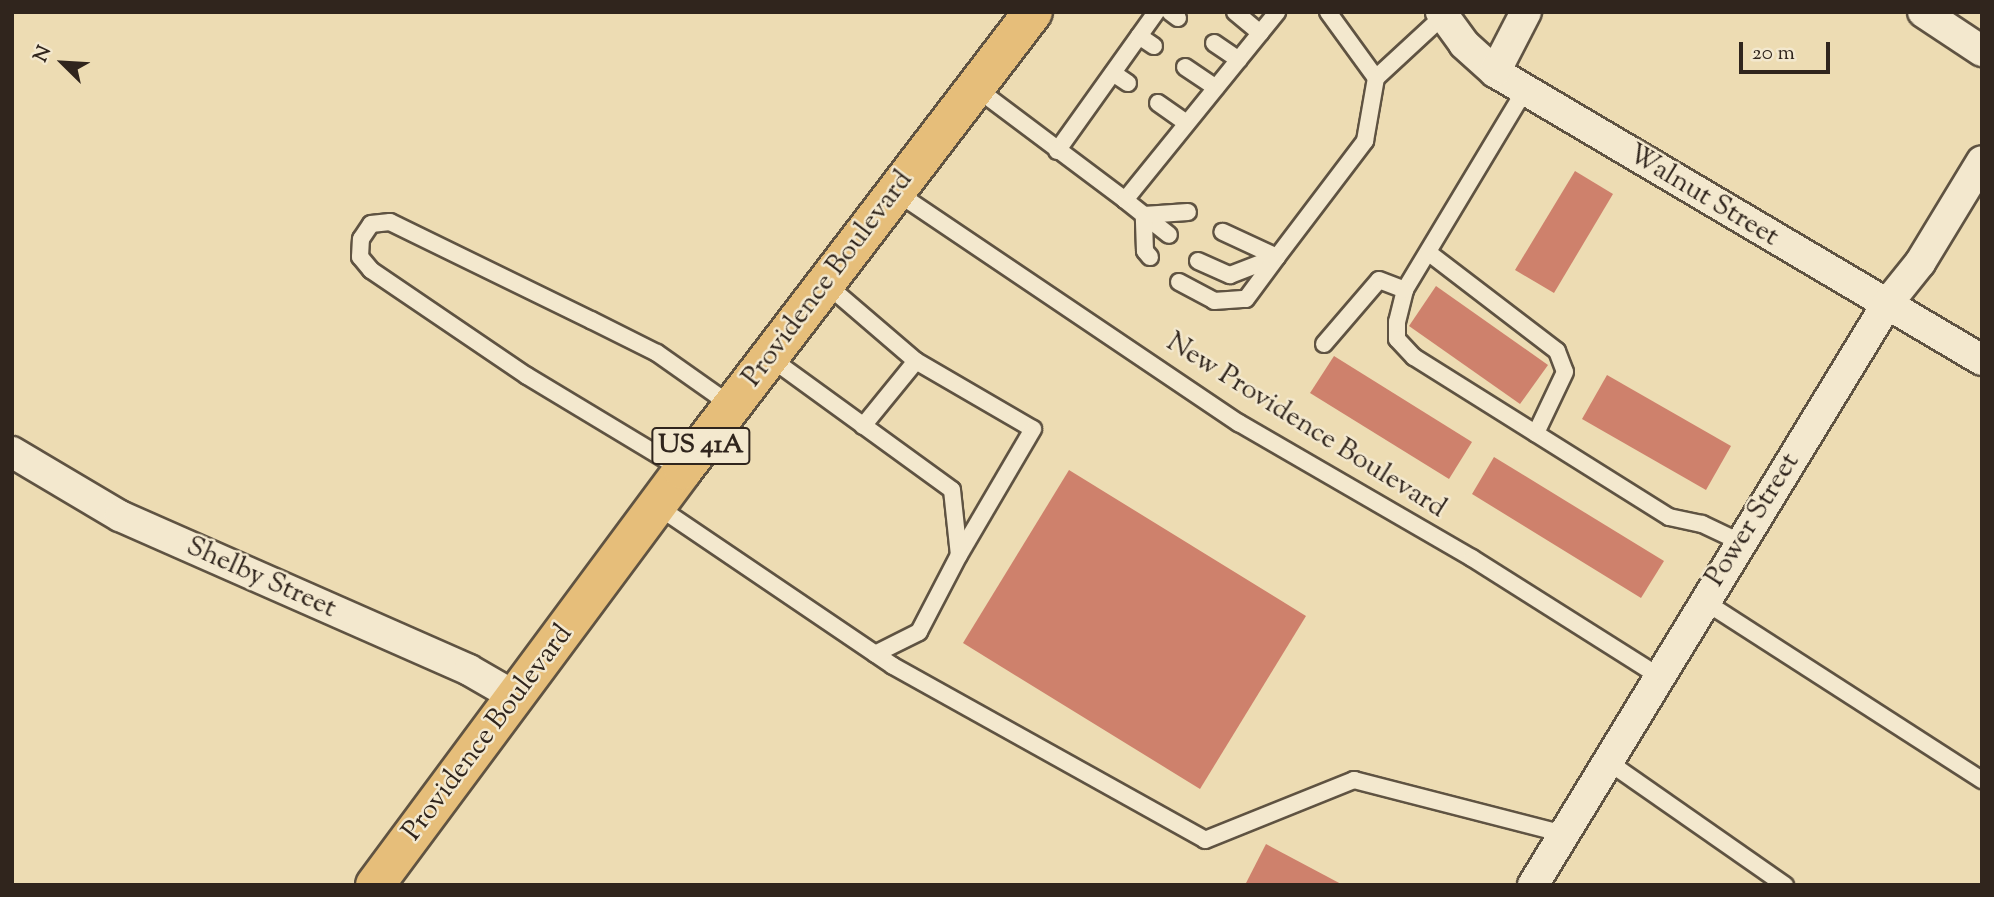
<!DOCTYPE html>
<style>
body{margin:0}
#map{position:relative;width:1994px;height:897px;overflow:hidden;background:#eddcb3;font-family:"Sorts Mill Goudy",serif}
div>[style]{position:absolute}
.building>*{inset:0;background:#ce816c}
.roads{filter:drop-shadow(2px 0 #5f5342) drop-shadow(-2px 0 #5f5342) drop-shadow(0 2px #5f5342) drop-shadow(0 -2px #5f5342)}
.service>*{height:16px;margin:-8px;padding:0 8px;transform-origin:8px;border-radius:8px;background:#f3e8ce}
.minor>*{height:30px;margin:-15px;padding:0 15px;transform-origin:15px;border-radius:15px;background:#f3e8ce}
.trunk>*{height:38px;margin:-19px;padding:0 19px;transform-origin:19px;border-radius:19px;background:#e6be7a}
span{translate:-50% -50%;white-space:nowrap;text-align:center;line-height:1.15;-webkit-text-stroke:5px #f3e8ce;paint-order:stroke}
.shield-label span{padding:2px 5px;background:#f3e8ce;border:2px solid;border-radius:5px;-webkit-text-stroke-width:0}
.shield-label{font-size:26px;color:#30251d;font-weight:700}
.street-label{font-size:28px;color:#30251d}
.frame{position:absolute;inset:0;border:14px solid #30251d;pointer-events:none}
.north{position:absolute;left:28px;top:28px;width:70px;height:70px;-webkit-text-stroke:5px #f3e8ce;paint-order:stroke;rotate:294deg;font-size:19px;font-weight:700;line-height:28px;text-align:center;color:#30251d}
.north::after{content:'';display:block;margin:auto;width:24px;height:32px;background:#30251d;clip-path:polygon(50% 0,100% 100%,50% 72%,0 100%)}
.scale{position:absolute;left:1739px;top:42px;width:91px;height:32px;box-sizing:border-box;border:4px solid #30251d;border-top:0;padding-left:9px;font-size:21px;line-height:24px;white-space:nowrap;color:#30251d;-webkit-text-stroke:5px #f3e8ce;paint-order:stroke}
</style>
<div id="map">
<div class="building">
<div style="clip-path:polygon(1575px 171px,1613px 194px,1554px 293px,1515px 270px)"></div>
<div style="clip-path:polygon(1436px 286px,1548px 365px,1520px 404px,1409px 326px)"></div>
<div style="clip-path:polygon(1334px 356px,1472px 442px,1449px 479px,1310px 393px)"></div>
<div style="clip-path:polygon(1607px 375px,1731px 446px,1706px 490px,1582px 419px)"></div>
<div style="clip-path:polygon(1494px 457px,1664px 561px,1641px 598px,1472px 494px)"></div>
<div style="clip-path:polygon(1069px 470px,1306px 616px,1200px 789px,963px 643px)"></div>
<div style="clip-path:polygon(1266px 844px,1343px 885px,1245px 885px)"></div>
</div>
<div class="roads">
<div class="service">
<div style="left:1170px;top:12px;width:10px;rotate:37deg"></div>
<div style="left:1235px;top:12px;width:33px;rotate:40deg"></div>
<div style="left:1328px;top:12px;width:82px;rotate:54deg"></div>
<div style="left:1376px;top:78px;width:90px;rotate:-42.7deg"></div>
<div style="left:1139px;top:36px;width:18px;rotate:34deg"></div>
<div style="left:1214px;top:43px;width:30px;rotate:34deg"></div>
<div style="left:1185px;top:67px;width:37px;rotate:34deg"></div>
<div style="left:1113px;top:73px;width:18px;rotate:34deg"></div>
<div style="left:976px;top:88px;width:186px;rotate:36.9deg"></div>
<div style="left:1125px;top:200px;width:242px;rotate:-51deg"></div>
<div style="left:1525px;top:90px;width:233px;rotate:121deg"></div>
<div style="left:1405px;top:290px;width:33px;rotate:104deg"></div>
<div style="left:1397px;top:322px;width:17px;rotate:90deg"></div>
<div style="left:1397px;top:339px;width:25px;rotate:47deg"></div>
<div style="left:1414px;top:357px;width:301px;rotate:32.1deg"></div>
<div style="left:1669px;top:517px;width:34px;rotate:12deg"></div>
<div style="left:1702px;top:524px;width:42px;rotate:25.3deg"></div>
<div style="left:1158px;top:103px;width:35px;rotate:35deg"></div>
<div style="left:1057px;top:151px;width:171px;rotate:-54.5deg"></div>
<div style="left:896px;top:192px;width:414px;rotate:34deg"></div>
<div style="left:1239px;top:423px;width:269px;rotate:30.1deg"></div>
<div style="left:1472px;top:558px;width:221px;rotate:32.3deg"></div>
<div style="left:1125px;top:200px;width:56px;rotate:38.5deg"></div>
<div style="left:1429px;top:253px;width:161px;rotate:37.4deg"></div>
<div style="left:1557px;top:351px;width:22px;rotate:69deg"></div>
<div style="left:1565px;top:372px;width:68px;rotate:115.4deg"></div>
<div style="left:1150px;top:257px;width:8px;rotate:-130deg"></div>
<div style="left:1145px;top:251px;width:36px;rotate:-92deg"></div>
<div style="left:1144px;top:215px;width:44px;rotate:-3.9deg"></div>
<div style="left:1198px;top:261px;width:35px;rotate:24deg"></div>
<div style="left:1230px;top:275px;width:50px;rotate:-21deg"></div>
<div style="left:1277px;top:257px;width:146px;rotate:-52.8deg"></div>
<div style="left:1365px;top:141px;width:64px;rotate:-80.1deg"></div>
<div style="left:1179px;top:282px;width:40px;rotate:28deg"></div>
<div style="left:1214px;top:301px;width:32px;rotate:-4deg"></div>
<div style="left:1246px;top:299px;width:52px;rotate:-53.6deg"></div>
<div style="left:1277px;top:257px;width:60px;rotate:-155.2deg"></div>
<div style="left:825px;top:283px;width:120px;rotate:40.6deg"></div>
<div style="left:916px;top:361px;width:135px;rotate:30.2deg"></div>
<div style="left:1033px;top:429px;width:146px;rotate:120.4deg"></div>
<div style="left:1324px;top:344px;width:84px;rotate:-49.3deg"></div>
<div style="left:1379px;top:280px;width:28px;rotate:21deg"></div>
<div style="left:769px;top:357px;width:226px;rotate:36deg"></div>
<div style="left:952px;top:490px;width:65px;rotate:83.9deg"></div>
<div style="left:959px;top:555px;width:87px;rotate:117.5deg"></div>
<div style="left:919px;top:632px;width:49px;rotate:153.4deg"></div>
<div style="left:863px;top:426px;width:84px;rotate:-50.8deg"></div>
<div style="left:683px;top:470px;width:182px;rotate:-148.9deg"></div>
<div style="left:527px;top:376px;width:189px;rotate:-145.8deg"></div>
<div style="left:371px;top:270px;width:17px;rotate:-130deg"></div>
<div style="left:360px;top:257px;width:18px;rotate:-87deg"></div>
<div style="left:361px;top:239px;width:18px;rotate:-56deg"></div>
<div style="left:371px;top:224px;width:19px;rotate:-6deg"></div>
<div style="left:390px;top:222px;width:224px;rotate:26deg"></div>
<div style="left:591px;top:320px;width:74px;rotate:26.6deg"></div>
<div style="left:657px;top:353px;width:92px;rotate:35.2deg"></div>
<div style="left:657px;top:506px;width:285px;rotate:34.1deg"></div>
<div style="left:893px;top:666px;width:357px;rotate:29.1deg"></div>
<div style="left:1205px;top:840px;width:161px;rotate:-21.9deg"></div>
<div style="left:1354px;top:780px;width:217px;rotate:14.4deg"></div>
<div style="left:1704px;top:601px;width:331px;rotate:32.8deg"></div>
<div style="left:1607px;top:761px;width:217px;rotate:34.9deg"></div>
</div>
<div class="minor">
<div style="left:1441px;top:12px;width:39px;rotate:54deg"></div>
<div style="left:1464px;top:44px;width:42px;rotate:42.1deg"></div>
<div style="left:1495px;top:72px;width:566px;rotate:30.6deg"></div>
<div style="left:1923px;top:12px;width:71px;rotate:33.5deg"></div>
<div style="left:1495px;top:72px;width:68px;rotate:-62.7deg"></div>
<div style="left:12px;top:452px;width:126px;rotate:30.7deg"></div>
<div style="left:120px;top:516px;width:381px;rotate:23.8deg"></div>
<div style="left:469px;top:670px;width:52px;rotate:30deg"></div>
<div style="left:1533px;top:885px;width:680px;rotate:-58.65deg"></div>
<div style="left:1887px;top:304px;width:53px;rotate:-51.2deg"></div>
<div style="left:1920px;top:263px;width:119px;rotate:-58.7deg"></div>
</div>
<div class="trunk">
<div style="left:375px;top:885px;width:517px;rotate:-53.42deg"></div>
<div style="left:683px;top:470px;width:576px;rotate:-52.61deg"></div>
</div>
</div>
<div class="shield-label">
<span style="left:701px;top:446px">US 41A</span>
</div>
<div class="street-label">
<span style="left:1703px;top:196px;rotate:31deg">Walnut Street</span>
<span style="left:828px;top:279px;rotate:-53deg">Providence Boulevard</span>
<span style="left:1306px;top:426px;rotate:32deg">New Providence Boulevard</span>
<span style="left:1753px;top:520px;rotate:-58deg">Power Street</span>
<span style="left:261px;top:578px;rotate:24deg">Shelby Street</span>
<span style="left:488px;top:733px;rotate:-53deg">Providence Boulevard</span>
</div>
<div class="frame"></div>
<div class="north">N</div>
<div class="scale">20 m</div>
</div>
